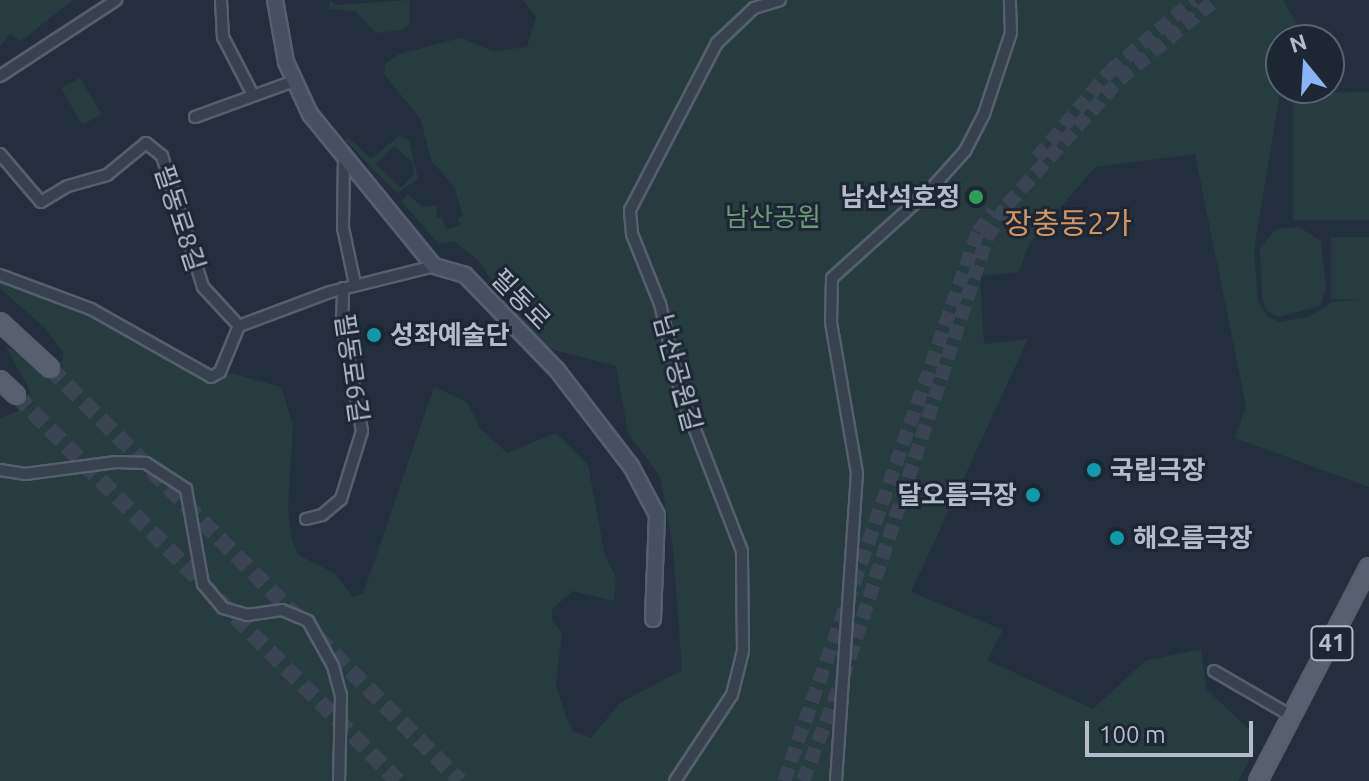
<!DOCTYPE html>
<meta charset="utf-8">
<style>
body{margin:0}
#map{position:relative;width:1369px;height:781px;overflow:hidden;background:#242f3e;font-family:Ubuntu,"Noto Sans KR",sans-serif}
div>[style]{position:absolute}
.green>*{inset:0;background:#263c3f}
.secondary-tunnel>*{height:14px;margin-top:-7px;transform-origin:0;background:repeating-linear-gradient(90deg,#3a4453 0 14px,transparent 0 21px)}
.primary-tunnel>*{height:16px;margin-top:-8px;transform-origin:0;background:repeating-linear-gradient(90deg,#3a4453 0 16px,transparent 0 24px)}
.roads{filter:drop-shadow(2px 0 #565f6c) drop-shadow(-2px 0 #565f6c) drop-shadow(0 2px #565f6c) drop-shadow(0 -2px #565f6c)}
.street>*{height:10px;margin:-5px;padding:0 5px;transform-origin:5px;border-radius:5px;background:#38414e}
.secondary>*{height:14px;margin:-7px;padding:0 7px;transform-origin:7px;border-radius:7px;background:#465061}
.primary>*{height:16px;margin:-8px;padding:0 8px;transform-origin:8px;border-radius:8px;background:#56606e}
.dots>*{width:22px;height:22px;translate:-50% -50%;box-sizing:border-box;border:4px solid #1d2633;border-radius:50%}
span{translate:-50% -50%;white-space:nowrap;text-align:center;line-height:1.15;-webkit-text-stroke:6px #1d2633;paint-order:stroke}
.shield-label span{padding:2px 6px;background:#1d2633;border:2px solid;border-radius:6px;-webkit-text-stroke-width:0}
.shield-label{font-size:24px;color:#b4bcc9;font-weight:700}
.poi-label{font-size:26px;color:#b4bcc9;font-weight:700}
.right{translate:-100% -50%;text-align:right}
.left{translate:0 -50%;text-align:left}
.park-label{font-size:26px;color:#6b9a76}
.street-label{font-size:26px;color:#b4bcc9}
.quarter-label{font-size:30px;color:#d59563}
.north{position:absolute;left:1265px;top:24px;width:80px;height:80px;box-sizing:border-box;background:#1d2633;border:2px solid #59626f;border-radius:50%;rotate:342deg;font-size:22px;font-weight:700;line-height:32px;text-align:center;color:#b4bcc9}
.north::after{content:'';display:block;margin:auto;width:28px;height:36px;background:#8ab4f8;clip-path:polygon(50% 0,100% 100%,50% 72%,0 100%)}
.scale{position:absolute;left:1085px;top:721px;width:168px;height:36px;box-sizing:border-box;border:4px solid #b4bcc9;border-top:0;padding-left:10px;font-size:24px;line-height:28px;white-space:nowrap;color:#b4bcc9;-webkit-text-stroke:6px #1d2633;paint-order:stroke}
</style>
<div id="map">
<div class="green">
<div style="clip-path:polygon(0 0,73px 0,21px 41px,10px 34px,0 46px)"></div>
<div style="clip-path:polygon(329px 0,336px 5px,409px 0,410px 23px,402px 30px,376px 33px,355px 11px,329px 9px)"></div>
<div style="clip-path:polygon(523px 0,1283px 0,1307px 40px,1281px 40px,1281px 87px,1254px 250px,1258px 300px,1267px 316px,1279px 322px,1308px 317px,1332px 302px,1362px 300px,1331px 299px,1331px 237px,1369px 237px,1369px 487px,1235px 438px,1246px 407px,1195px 154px,1095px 167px,1029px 244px,1019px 272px,980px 276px,984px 344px,1028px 339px,911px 592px,1003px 630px,987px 660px,1093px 709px,1145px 661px,1201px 649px,1206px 689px,1251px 731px,1255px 749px,1238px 781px,0 781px,0 418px,21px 410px,30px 391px,5px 345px,47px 372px,62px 362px,63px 352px,45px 328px,0 288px,0 280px,99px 318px,212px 384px,231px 373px,281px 387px,293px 425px,288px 508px,292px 540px,298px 555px,334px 573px,353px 597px,363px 594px,434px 387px,467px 402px,480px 428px,507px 453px,556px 433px,588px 465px,605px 556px,616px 577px,614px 601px,573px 591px,552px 609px,552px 621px,562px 632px,556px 685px,566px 717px,573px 731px,591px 738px,620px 703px,682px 670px,673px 547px,660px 477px,628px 433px,616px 366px,546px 348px,513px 312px,521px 298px,513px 287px,499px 292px,478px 260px,454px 241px,439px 244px,402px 202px,407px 194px,422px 207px,436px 205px,437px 218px,442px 217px,446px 229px,460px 226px,458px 218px,463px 216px,454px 186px,432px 162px,420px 118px,384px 74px,385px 64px,399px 54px,460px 38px,493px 51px,527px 47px,536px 17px)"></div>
<div style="clip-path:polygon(80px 78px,102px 114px,82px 125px,61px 88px)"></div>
<div style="clip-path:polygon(1369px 92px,1369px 220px,1293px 220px,1293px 93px)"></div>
<div style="clip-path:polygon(evenodd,347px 136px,371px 159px,399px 136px,409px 140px,418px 179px,397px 193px,346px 141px,347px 136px,394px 146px,412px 162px,414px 174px,401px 188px,376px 164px,394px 146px)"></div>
<div style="clip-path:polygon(1299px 227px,1321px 241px,1326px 290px,1320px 306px,1278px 317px,1267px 311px,1262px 299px,1260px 248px,1276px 229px)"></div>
</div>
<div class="secondary-tunnel">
<div style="left:1037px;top:158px;width:114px;rotate:-50deg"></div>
<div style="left:1110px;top:71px;width:110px;rotate:-40.2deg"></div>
<div style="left:784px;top:781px;width:582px;rotate:-70.54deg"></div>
<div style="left:978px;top:232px;width:26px;rotate:-54deg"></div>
<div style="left:803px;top:781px;width:110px;rotate:-68.8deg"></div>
<div style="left:843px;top:678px;width:463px;rotate:-71.9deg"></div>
<div style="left:987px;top:238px;width:39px;rotate:-59deg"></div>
<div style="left:1007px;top:205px;width:169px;rotate:-48.1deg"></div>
<div style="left:1120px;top:79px;width:124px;rotate:-39.7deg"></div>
</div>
<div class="primary-tunnel">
<div style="left:50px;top:368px;width:356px;rotate:45.2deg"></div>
<div style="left:16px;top:395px;width:543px;rotate:45.3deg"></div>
<div style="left:317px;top:637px;width:203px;rotate:45.2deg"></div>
</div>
<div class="roads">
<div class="street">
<div style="left:221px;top:0;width:37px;rotate:87deg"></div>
<div style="left:223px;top:37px;width:65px;rotate:62.7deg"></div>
<div style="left:0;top:76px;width:139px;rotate:-33.2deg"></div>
<div style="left:195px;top:117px;width:105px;rotate:-20deg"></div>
<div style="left:0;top:154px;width:63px;rotate:49.5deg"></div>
<div style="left:41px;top:202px;width:31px;rotate:-31deg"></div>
<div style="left:68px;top:186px;width:41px;rotate:-15.8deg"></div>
<div style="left:107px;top:175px;width:50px;rotate:-39.4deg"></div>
<div style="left:146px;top:143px;width:21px;rotate:39deg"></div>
<div style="left:162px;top:156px;width:137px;rotate:72.6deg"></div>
<div style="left:203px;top:287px;width:53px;rotate:47.3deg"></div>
<div style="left:344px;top:156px;width:72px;rotate:90.8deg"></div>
<div style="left:343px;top:228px;width:57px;rotate:77.9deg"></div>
<div style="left:0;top:275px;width:97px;rotate:20.5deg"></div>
<div style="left:91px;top:309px;width:138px;rotate:29.5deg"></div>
<div style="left:211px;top:377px;width:10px;rotate:-29deg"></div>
<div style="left:220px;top:372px;width:50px;rotate:-67.6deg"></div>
<div style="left:239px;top:326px;width:97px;rotate:-20.5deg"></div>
<div style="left:330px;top:292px;width:107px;rotate:-14deg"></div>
<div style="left:0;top:470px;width:25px;rotate:9deg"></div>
<div style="left:25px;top:474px;width:92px;rotate:-7.5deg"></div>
<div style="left:116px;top:462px;width:30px;rotate:2deg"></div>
<div style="left:146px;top:463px;width:48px;rotate:33deg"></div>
<div style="left:186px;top:489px;width:97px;rotate:79.9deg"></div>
<div style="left:203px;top:584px;width:31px;rotate:50deg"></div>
<div style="left:223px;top:608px;width:25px;rotate:16deg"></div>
<div style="left:247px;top:615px;width:35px;rotate:-8deg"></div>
<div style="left:282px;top:610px;width:28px;rotate:23deg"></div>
<div style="left:308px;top:621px;width:51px;rotate:60.9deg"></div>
<div style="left:333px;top:666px;width:30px;rotate:75deg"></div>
<div style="left:341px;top:695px;width:86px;rotate:91.3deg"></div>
<div style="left:306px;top:519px;width:16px;rotate:-14deg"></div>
<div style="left:322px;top:515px;width:25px;rotate:-40deg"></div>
<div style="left:341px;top:499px;width:71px;rotate:-72.8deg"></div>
<div style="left:362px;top:431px;width:110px;rotate:-100.5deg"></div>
<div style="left:342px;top:323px;width:35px;rotate:-88deg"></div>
<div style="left:1214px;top:671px;width:91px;rotate:30.2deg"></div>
<div style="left:675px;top:781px;width:103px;rotate:-56.5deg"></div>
<div style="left:732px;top:695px;width:45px;rotate:-76deg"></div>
<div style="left:743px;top:651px;width:100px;rotate:-90.6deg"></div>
<div style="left:742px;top:551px;width:168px;rotate:-111.2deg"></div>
<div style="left:681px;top:394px;width:92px;rotate:-103.1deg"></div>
<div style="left:660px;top:304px;width:75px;rotate:-111.8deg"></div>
<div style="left:632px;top:234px;width:24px;rotate:-95deg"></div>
<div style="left:630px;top:210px;width:188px;rotate:-62.5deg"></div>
<div style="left:717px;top:43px;width:51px;rotate:-43.4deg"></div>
<div style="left:754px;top:8px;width:27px;rotate:-17deg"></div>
<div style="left:836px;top:781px;width:309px;rotate:-86.1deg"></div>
<div style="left:857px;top:473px;width:153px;rotate:-99.8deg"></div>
<div style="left:831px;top:322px;width:44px;rotate:-88.7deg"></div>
<div style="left:832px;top:278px;width:133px;rotate:-42deg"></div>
<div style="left:931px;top:189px;width:51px;rotate:-48.2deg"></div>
<div style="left:965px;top:151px;width:42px;rotate:-62.8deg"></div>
<div style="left:984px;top:114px;width:85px;rotate:-71.6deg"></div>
<div style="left:1011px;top:33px;width:33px;rotate:-92deg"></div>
</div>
<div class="secondary">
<div style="left:275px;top:0;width:63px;rotate:79.9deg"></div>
<div style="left:286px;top:62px;width:57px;rotate:65.2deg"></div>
<div style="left:310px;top:114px;width:196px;rotate:50.8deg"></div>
<div style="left:434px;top:266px;width:32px;rotate:16deg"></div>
<div style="left:465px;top:275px;width:132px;rotate:45.9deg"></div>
<div style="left:557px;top:370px;width:121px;rotate:52.4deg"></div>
<div style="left:631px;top:466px;width:55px;rotate:62deg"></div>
<div style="left:657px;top:515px;width:104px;rotate:92.2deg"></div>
</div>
<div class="primary">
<div style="left:0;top:322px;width:68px;rotate:42.6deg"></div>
<div style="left:0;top:380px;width:22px;rotate:43deg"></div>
<div style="left:1258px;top:781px;width:241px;rotate:-62.6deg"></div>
</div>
</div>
<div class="dots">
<div style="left:976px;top:197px;background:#2e9e5b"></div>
<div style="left:374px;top:335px;background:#0f9aa8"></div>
<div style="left:1094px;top:470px;background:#0f9aa8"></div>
<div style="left:1033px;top:495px;background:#0f9aa8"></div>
<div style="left:1117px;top:538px;background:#0f9aa8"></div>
</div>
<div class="shield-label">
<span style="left:1332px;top:643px">41</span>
</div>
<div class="poi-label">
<span class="right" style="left:960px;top:197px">남산석호정</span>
<span class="left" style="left:390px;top:335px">성좌예술단</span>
<span class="left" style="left:1110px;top:470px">국립극장</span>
<span class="right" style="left:1017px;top:495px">달오름극장</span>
<span class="left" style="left:1133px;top:538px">해오름극장</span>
</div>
<div class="park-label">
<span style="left:773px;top:217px">남산공원</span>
</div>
<div class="street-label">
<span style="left:180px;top:218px;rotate:72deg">필동로8길</span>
<span style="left:521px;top:299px;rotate:46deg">필동로</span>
<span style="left:352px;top:368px;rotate:82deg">필동로6길</span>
<span style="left:678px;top:373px;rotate:75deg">남산공원길</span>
</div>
<div class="quarter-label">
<span style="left:1068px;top:223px">장충동2가</span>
</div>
<div class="north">N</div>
<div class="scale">100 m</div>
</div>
